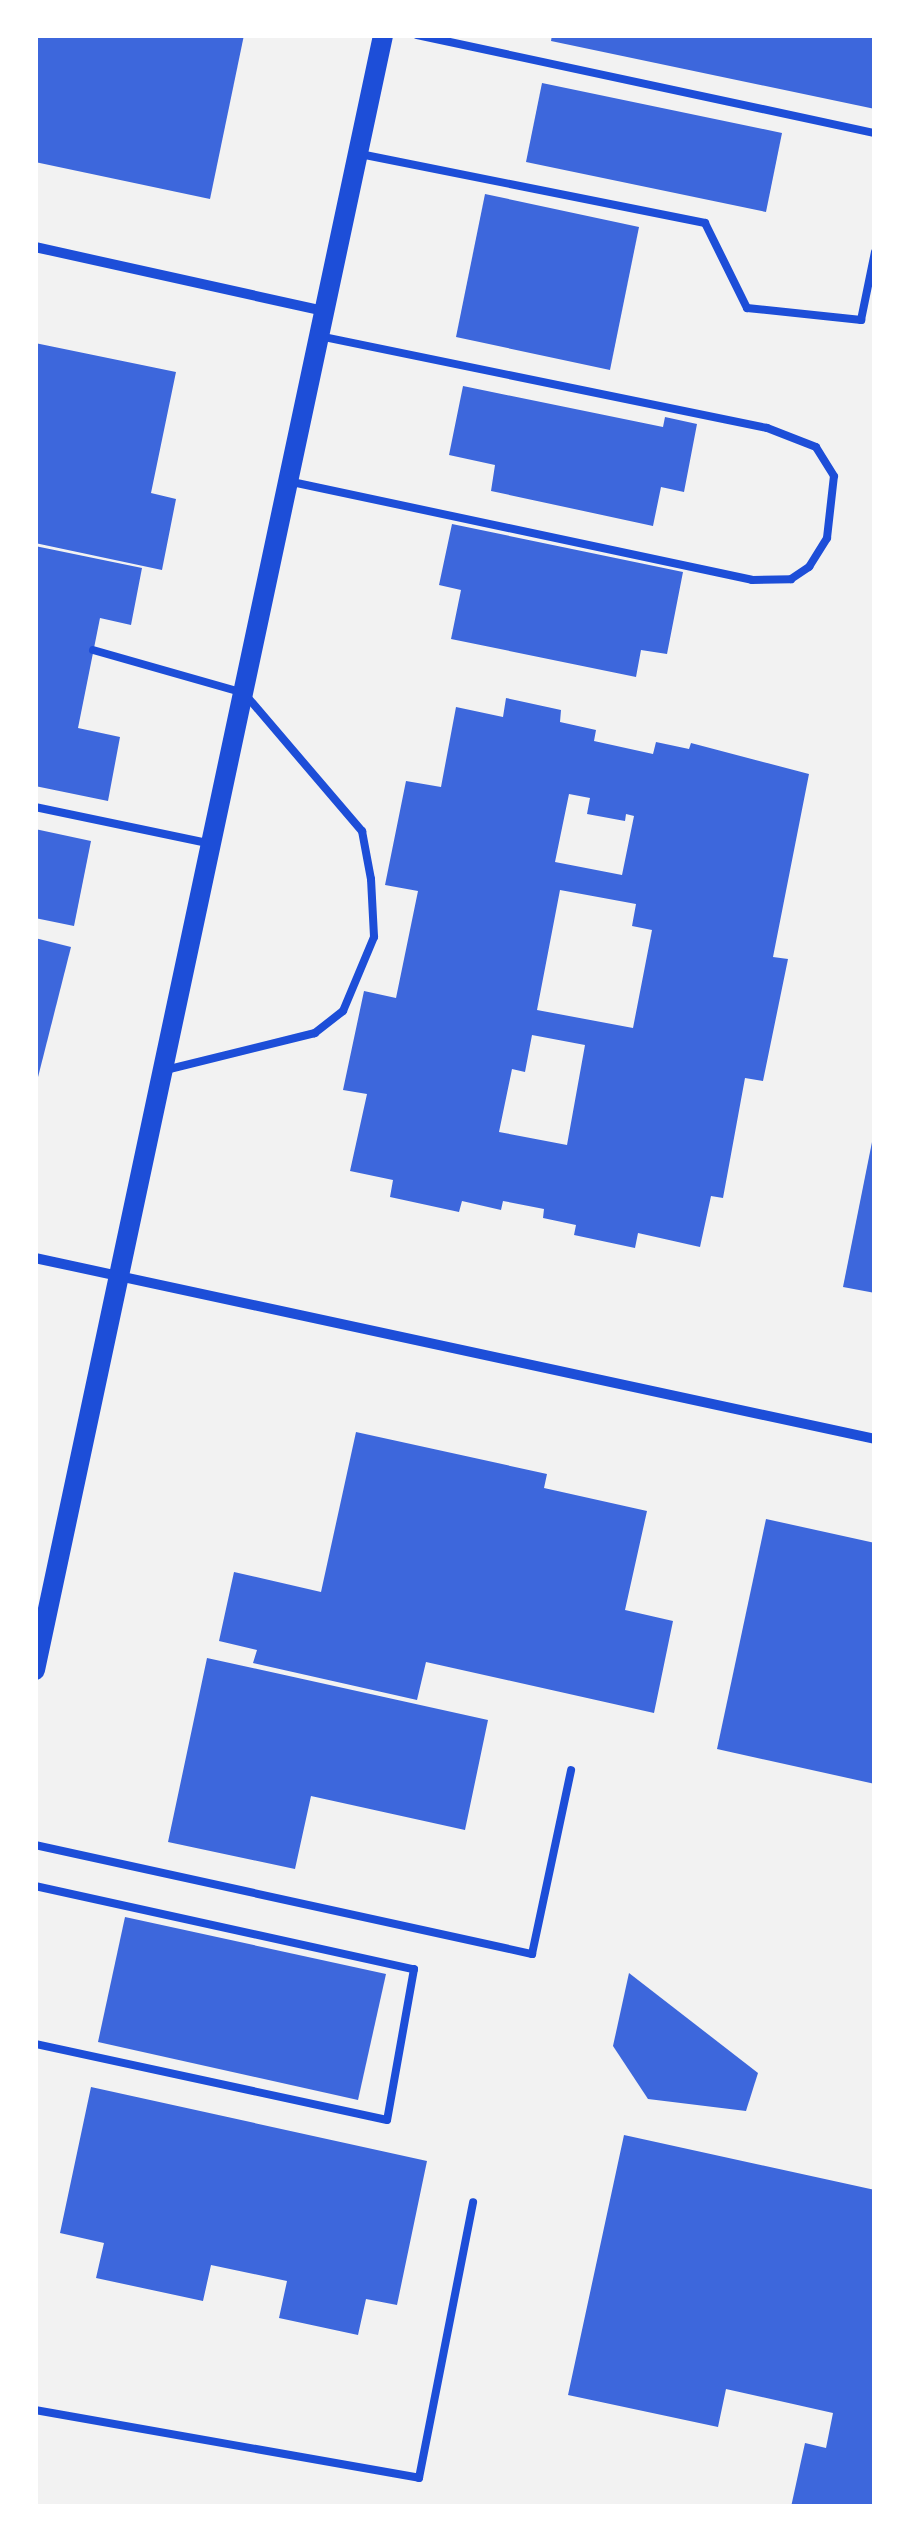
<!DOCTYPE html>
<style>
body{margin:0}
#map{position:relative;width:910px;height:2542px;overflow:hidden;background:#f2f2f2;font-family:Helvetica,sans-serif}
div>[style]{position:absolute}
.building>*{inset:0;background:#3d67dc}
.service>*{height:8px;margin:-4px;padding:0 4px;transform-origin:4px;border-radius:4px;background:#1d4ed8}
.minor>*{height:10px;margin:-5px;padding:0 5px;transform-origin:5px;border-radius:5px;background:#1d4ed8}
.secondary>*{height:20px;margin:-10px;padding:0 10px;transform-origin:10px;border-radius:10px;background:#1d4ed8}
span{translate:-50% -50%;white-space:nowrap;text-align:center;line-height:1.15;-webkit-text-stroke:8px #fff;paint-order:stroke}
.frame{position:absolute;inset:0;border:38px solid #fff;pointer-events:none}
</style>
<div id="map">
<div class="building">
<div style="clip-path:polygon(35px 35px,244px 35px,210px 199px,35px 162px)"></div>
<div style="clip-path:polygon(552px 35px,875px 35px,875px 109px,551px 41px)"></div>
<div style="clip-path:polygon(542px 83px,782px 133px,766px 212px,526px 162px)"></div>
<div style="clip-path:polygon(485px 194px,639px 227px,610px 370px,456px 337px)"></div>
<div style="clip-path:polygon(35px 343px,176px 372px,151px 493px,176px 499px,162px 570px,35px 543px)"></div>
<div style="clip-path:polygon(463px 386px,663px 427px,665px 417px,697px 424px,684px 492px,661px 487px,653px 526px,491px 491px,495px 465px,449px 455px)"></div>
<div style="clip-path:polygon(452px 524px,683px 572px,667px 654px,641px 650px,636px 677px,451px 639px,461px 590px,439px 585px)"></div>
<div style="clip-path:polygon(35px 546px,142px 568px,131px 625px,100px 618px,78px 728px,120px 737px,108px 801px,35px 786px)"></div>
<div style="clip-path:polygon(evenodd,506px 698px,561px 710px,560px 722px,596px 730px,594px 741px,653px 754px,656px 742px,689px 749px,691px 743px,809px 774px,773px 957px,788px 959px,763px 1081px,745px 1078px,723px 1198px,711px 1196px,700px 1247px,638px 1233px,635px 1248px,574px 1235px,576px 1225px,543px 1218px,544px 1209px,503px 1201px,501px 1210px,462px 1201px,459px 1212px,390px 1197px,393px 1180px,350px 1171px,367px 1094px,343px 1090px,364px 991px,396px 998px,418px 891px,385px 885px,406px 781px,441px 787px,456px 707px,503px 717px,506px 698px,569px 794px,590px 798px,587px 814px,625px 821px,626px 814px,634px 816px,622px 875px,555px 862px,569px 794px,506px 698px,560px 890px,636px 904px,632px 926px,652px 930px,633px 1028px,537px 1010px,560px 890px,506px 698px,532px 1035px,585px 1045px,567px 1145px,499px 1132px,512px 1069px,525px 1072px,532px 1035px)"></div>
<div style="clip-path:polygon(35px 829px,91px 841px,74px 926px,35px 918px)"></div>
<div style="clip-path:polygon(35px 938px,71px 947px,36px 1085px,35px 1085px)"></div>
<div style="clip-path:polygon(873px 1137px,875px 1138px,875px 1293px,843px 1287px)"></div>
<div style="clip-path:polygon(356px 1432px,547px 1474px,544px 1488px,647px 1511px,625px 1610px,673px 1621px,654px 1713px,426px 1662px,417px 1700px,253px 1663px,257px 1650px,219px 1641px,234px 1572px,321px 1592px)"></div>
<div style="clip-path:polygon(766px 1519px,875px 1543px,875px 1784px,717px 1749px)"></div>
<div style="clip-path:polygon(207px 1658px,488px 1720px,465px 1830px,311px 1796px,295px 1869px,168px 1842px)"></div>
<div style="clip-path:polygon(125px 1917px,386px 1974px,358px 2100px,98px 2042px)"></div>
<div style="clip-path:polygon(629px 1973px,758px 2073px,746px 2111px,648px 2099px,613px 2046px)"></div>
<div style="clip-path:polygon(91px 2087px,427px 2161px,397px 2305px,366px 2299px,358px 2335px,279px 2318px,287px 2281px,211px 2265px,203px 2301px,96px 2278px,104px 2243px,60px 2233px)"></div>
<div style="clip-path:polygon(624px 2135px,875px 2190px,875px 2507px,791px 2507px,805px 2443px,826px 2448px,833px 2413px,726px 2389px,718px 2427px,568px 2395px)"></div>
</div>
<div class="service">
<div style="left:417px;top:35px;width:468px;rotate:12.1deg"></div>
<div style="left:360px;top:154px;width:352px;rotate:11.3deg"></div>
<div style="left:705px;top:223px;width:95px;rotate:63.7deg"></div>
<div style="left:747px;top:308px;width:115px;rotate:6deg"></div>
<div style="left:861px;top:320px;width:69px;rotate:-78.4deg"></div>
<div style="left:292px;top:482px;width:470px;rotate:12deg"></div>
<div style="left:752px;top:580px;width:39px;rotate:-1deg"></div>
<div style="left:791px;top:579px;width:22px;rotate:-34deg"></div>
<div style="left:809px;top:567px;width:34px;rotate:-58deg"></div>
<div style="left:827px;top:538px;width:62px;rotate:-83.6deg"></div>
<div style="left:834px;top:476px;width:34px;rotate:-122deg"></div>
<div style="left:816px;top:447px;width:53px;rotate:-158.8deg"></div>
<div style="left:767px;top:428px;width:453px;rotate:-168.4deg"></div>
<div style="left:93px;top:650px;width:157px;rotate:15.9deg"></div>
<div style="left:244px;top:693px;width:182px;rotate:49.5deg"></div>
<div style="left:362px;top:831px;width:49px;rotate:79.4deg"></div>
<div style="left:371px;top:879px;width:58px;rotate:87deg"></div>
<div style="left:374px;top:937px;width:80px;rotate:112.7deg"></div>
<div style="left:343px;top:1011px;width:36px;rotate:142deg"></div>
<div style="left:315px;top:1033px;width:154px;rotate:166.1deg"></div>
<div style="left:35px;top:807px;width:176px;rotate:11.8deg"></div>
<div style="left:35px;top:1845px;width:509px;rotate:12.37deg"></div>
<div style="left:532px;top:1954px;width:188px;rotate:-78deg"></div>
<div style="left:35px;top:1886px;width:388px;rotate:12.4deg"></div>
<div style="left:414px;top:1969px;width:153px;rotate:100.1deg"></div>
<div style="left:387px;top:2120px;width:360px;rotate:-167.8deg"></div>
<div style="left:35px;top:2410px;width:390px;rotate:10deg"></div>
<div style="left:419px;top:2478px;width:281px;rotate:-78.9deg"></div>
</div>
<div class="minor">
<div style="left:35px;top:247px;width:300px;rotate:12.5deg"></div>
<div style="left:35px;top:1258px;width:859px;rotate:12.16deg"></div>
</div>
<div class="secondary">
<div style="left:35px;top:1670px;width:1672px;rotate:-77.98deg"></div>
</div>
<div class="frame"></div>
</div>
